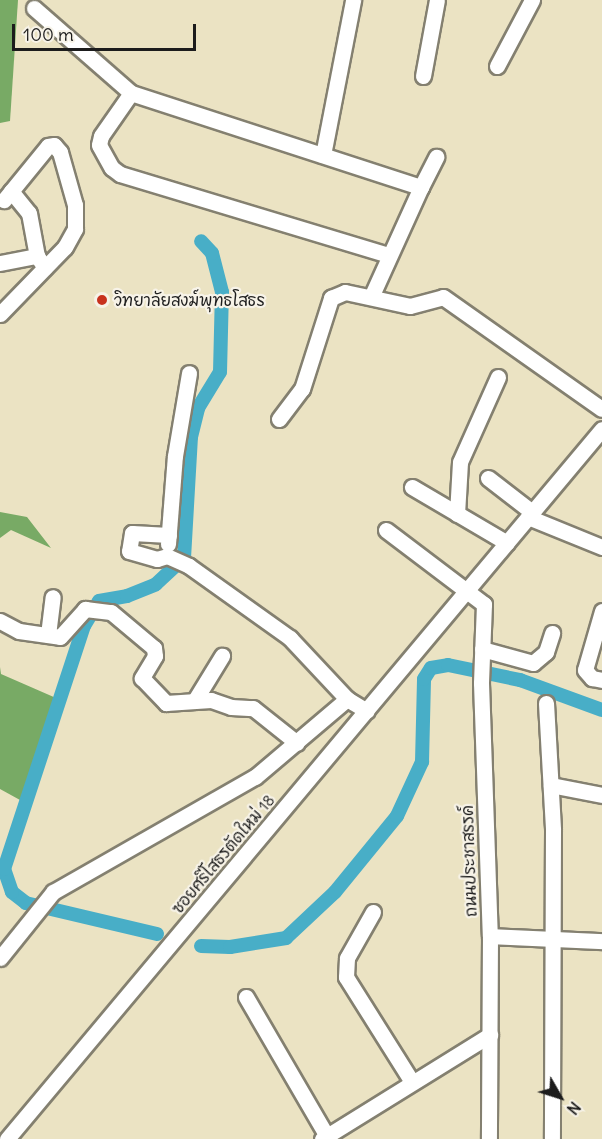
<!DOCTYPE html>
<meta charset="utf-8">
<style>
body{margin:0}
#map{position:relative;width:602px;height:1139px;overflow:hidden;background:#ebe3c3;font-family:Delius,"Playpen Sans Thai",sans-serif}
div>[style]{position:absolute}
.forest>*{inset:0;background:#78aa65}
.canal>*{height:14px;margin:-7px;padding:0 7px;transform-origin:7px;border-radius:7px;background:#48aec7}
.roads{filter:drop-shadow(2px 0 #848070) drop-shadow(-2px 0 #848070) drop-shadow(0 2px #848070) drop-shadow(0 -2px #848070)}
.minor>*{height:15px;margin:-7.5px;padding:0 7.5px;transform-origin:7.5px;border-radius:7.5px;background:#fff}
.dots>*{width:16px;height:16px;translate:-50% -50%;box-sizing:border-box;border:3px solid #f7f3e8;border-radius:50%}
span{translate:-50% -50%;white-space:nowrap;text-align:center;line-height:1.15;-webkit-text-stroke:4.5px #f7f3e8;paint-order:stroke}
.poi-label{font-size:16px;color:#1c1c1c}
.left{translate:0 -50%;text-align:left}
.street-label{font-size:16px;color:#1c1c1c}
.north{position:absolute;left:530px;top:1067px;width:60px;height:60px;-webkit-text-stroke:4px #f7f3e8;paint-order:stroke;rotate:129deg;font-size:16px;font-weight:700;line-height:24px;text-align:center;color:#1c1c1c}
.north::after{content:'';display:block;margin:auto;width:21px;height:27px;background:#1c1c1c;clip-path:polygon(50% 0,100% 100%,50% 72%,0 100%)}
.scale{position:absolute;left:12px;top:24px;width:184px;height:27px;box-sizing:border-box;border:3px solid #1c1c1c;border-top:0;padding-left:8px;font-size:18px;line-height:21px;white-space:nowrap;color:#1c1c1c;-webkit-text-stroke:4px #f7f3e8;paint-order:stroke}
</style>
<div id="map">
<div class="forest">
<div style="clip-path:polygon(0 0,18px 0,10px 121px,0 123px)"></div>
<div style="clip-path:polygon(0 512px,27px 517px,51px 548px,11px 530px,0 538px)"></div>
<div style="clip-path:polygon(0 667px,1px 674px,56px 698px,20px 800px,0 789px)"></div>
</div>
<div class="canal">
<div style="left:157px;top:934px;width:135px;rotate:-166.7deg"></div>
<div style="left:26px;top:903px;width:18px;rotate:-142deg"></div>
<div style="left:12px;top:892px;width:24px;rotate:-109deg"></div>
<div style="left:4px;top:869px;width:256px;rotate:-71.8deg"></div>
<div style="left:84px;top:626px;width:29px;rotate:-59deg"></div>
<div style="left:99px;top:601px;width:28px;rotate:-10deg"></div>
<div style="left:127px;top:596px;width:31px;rotate:-22deg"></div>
<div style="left:156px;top:584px;width:38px;rotate:-43deg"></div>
<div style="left:184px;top:558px;width:121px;rotate:-86.7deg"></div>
<div style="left:191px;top:437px;width:30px;rotate:-76deg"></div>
<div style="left:198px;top:408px;width:42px;rotate:-58.6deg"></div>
<div style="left:220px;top:372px;width:80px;rotate:-88.6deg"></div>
<div style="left:222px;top:292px;width:40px;rotate:-104.4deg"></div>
<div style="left:212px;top:253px;width:16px;rotate:-133deg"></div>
<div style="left:201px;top:946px;width:29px;rotate:2deg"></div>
<div style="left:230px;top:947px;width:57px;rotate:-9.1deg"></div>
<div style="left:286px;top:938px;width:67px;rotate:-43.2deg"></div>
<div style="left:335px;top:892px;width:98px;rotate:-50.8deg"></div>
<div style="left:397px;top:816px;width:60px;rotate:-65.2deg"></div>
<div style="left:422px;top:762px;width:83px;rotate:-88.6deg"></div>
<div style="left:424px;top:679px;width:13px;rotate:-58deg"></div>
<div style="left:431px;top:668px;width:17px;rotate:-10deg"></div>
<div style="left:448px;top:665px;width:74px;rotate:11.8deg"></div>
<div style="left:520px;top:680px;width:87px;rotate:20.1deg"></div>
</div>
<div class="roads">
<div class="minor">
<div style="left:34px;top:8px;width:129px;rotate:41.2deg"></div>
<div style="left:131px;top:93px;width:305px;rotate:18deg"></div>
<div style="left:421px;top:187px;width:116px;rotate:114.4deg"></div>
<div style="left:497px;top:66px;width:75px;rotate:-62.1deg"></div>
<div style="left:423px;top:76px;width:77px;rotate:-79.6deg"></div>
<div style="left:131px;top:93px;width:52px;rotate:124.9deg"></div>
<div style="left:101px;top:136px;width:9px;rotate:103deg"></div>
<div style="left:99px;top:145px;width:26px;rotate:61deg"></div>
<div style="left:112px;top:168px;width:10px;rotate:37deg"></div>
<div style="left:120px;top:174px;width:280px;rotate:16.8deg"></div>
<div style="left:323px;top:155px;width:158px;rotate:-79deg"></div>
<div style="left:421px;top:187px;width:34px;rotate:-63deg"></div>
<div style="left:11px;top:191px;width:28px;rotate:51deg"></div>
<div style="left:29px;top:213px;width:44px;rotate:79.5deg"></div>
<div style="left:37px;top:256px;width:14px;rotate:56deg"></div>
<div style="left:0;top:263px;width:38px;rotate:-11deg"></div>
<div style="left:0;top:314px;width:93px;rotate:-45.9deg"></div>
<div style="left:65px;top:247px;width:21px;rotate:-61deg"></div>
<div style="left:75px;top:229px;width:24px;rotate:-90deg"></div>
<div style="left:75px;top:205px;width:55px;rotate:-105.8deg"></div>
<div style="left:60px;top:152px;width:9px;rotate:-131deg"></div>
<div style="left:54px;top:145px;width:6px;rotate:171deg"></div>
<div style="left:48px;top:146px;width:70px;rotate:129.2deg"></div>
<div style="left:279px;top:419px;width:38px;rotate:-53deg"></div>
<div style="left:302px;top:389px;width:96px;rotate:-72.3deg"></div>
<div style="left:331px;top:298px;width:15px;rotate:-23deg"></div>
<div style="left:345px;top:292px;width:66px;rotate:12.2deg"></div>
<div style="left:410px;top:306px;width:34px;rotate:-15deg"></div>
<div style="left:443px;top:297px;width:194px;rotate:35.2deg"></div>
<div style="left:488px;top:478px;width:56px;rotate:37.7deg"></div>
<div style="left:412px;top:487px;width:110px;rotate:30.5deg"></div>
<div style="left:457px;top:514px;width:52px;rotate:-86.7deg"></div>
<div style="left:460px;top:462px;width:93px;rotate:-65.9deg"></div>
<div style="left:528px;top:517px;width:80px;rotate:22.1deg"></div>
<div style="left:386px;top:530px;width:123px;rotate:37.1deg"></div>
<div style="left:484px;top:604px;width:79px;rotate:92.2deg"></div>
<div style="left:481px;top:683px;width:253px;rotate:88deg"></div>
<div style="left:490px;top:936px;width:203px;rotate:90.3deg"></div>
<div style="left:169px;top:535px;width:37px;rotate:-177deg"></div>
<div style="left:132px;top:533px;width:18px;rotate:99deg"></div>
<div style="left:129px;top:551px;width:29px;rotate:16deg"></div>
<div style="left:157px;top:559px;width:10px;rotate:-17deg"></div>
<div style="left:167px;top:556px;width:24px;rotate:24deg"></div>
<div style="left:189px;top:566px;width:124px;rotate:35.5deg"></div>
<div style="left:290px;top:638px;width:83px;rotate:46.9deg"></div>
<div style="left:168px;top:544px;width:88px;rotate:-85.5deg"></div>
<div style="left:175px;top:456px;width:84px;rotate:-80.4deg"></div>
<div style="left:602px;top:611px;width:61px;rotate:106.1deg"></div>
<div style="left:585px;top:670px;width:11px;rotate:49deg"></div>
<div style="left:592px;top:678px;width:10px;rotate:11deg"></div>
<div style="left:0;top:621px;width:21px;rotate:28deg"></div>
<div style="left:19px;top:631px;width:41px;rotate:8.3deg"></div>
<div style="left:60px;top:637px;width:38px;rotate:-48deg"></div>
<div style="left:85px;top:609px;width:26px;rotate:7deg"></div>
<div style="left:111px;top:612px;width:56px;rotate:39.9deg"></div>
<div style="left:154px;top:648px;width:8px;rotate:83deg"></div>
<div style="left:155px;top:656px;width:26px;rotate:121deg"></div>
<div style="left:142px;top:678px;width:35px;rotate:46deg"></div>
<div style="left:166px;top:703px;width:45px;rotate:-3.8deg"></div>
<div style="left:211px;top:700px;width:21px;rotate:19deg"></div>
<div style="left:231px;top:707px;width:22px;rotate:3deg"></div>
<div style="left:253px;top:708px;width:56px;rotate:38.5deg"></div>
<div style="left:48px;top:635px;width:38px;rotate:-83deg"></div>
<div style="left:482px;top:649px;width:53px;rotate:15.4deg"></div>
<div style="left:533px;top:663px;width:17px;rotate:-40deg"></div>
<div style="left:546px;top:652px;width:20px;rotate:-72deg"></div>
<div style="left:195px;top:700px;width:52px;rotate:-58.5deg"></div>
<div style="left:546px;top:703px;width:127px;rotate:86.8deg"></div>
<div style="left:553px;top:830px;width:309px;rotate:90.2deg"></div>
<div style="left:551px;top:785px;width:52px;rotate:11.1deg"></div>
<div style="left:373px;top:912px;width:53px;rotate:119.5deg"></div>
<div style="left:347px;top:958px;width:19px;rotate:93deg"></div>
<div style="left:346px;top:977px;width:124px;rotate:57.8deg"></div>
<div style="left:490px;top:936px;width:112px;rotate:2.6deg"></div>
<div style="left:0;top:958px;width:85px;rotate:-51.2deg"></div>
<div style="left:53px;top:892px;width:232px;rotate:-29.7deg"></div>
<div style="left:255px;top:777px;width:121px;rotate:-40.3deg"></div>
<div style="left:347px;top:699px;width:23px;rotate:31deg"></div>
<div style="left:246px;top:997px;width:161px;rotate:59.8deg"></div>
<div style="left:7px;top:1139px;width:926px;rotate:-50.04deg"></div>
<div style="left:322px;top:1139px;width:198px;rotate:-31.8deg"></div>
</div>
</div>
<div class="dots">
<div style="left:102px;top:300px;background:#c8321e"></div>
</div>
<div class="poi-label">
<span class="left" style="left:114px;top:300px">วิทยาลัยสงฆ์พุทธโสธร</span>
</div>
<div class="street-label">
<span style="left:223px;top:854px;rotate:-50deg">ซอยศรีโสธรตัดใหม่ 18</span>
<span style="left:469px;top:861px;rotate:-92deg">ถนนประชาสรรค์</span>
</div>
<div class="north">N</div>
<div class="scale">100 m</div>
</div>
